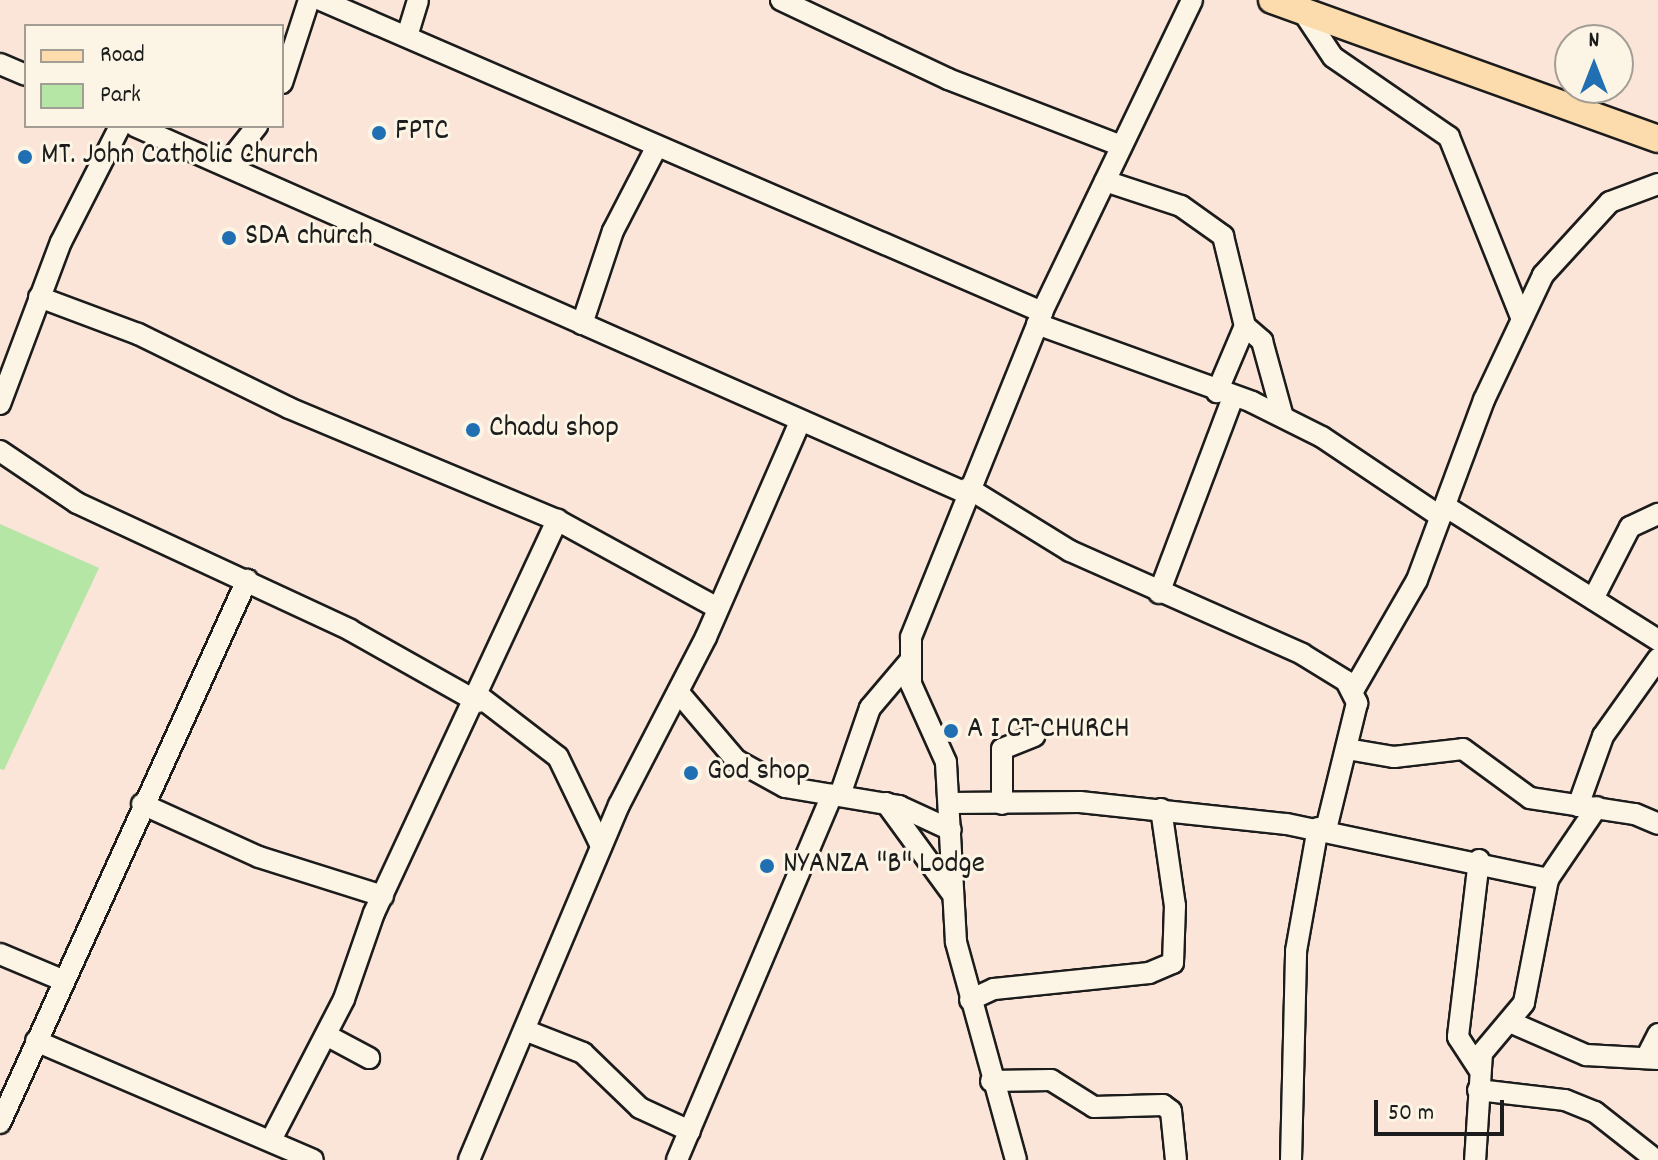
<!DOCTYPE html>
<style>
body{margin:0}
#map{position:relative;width:1658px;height:1160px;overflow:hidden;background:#fbe4d8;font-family:Dekko,sans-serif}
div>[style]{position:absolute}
.green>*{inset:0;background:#b5e6a5}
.roads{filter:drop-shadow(2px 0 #1c1c1c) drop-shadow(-2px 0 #1c1c1c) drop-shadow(0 2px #1c1c1c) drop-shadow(0 -2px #1c1c1c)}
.minor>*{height:20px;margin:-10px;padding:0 10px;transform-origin:10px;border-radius:10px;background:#fcf5e5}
.major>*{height:26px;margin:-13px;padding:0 13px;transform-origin:13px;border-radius:13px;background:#fcdcac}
.dots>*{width:22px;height:22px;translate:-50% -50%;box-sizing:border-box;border:4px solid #fcf5e5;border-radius:50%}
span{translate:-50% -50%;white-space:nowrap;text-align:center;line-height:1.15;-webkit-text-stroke:6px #fcf5e5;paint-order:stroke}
.poi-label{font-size:30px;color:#1c1c1c}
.left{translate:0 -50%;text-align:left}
.legend{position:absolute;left:24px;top:24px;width:260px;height:104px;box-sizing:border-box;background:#fcf5e5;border:2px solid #a29e95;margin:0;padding:10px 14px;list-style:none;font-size:24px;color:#1c1c1c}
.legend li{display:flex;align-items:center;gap:16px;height:40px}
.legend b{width:40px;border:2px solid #a29e95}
.north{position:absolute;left:1554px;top:24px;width:80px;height:80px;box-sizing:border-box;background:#fcf5e5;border:2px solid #a29e95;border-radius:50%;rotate:0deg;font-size:22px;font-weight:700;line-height:32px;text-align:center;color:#1c1c1c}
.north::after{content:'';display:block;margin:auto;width:28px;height:36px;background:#1f6fb2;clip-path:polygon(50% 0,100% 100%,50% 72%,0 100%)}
.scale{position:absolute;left:1374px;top:1100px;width:130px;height:36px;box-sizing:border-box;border:4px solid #1c1c1c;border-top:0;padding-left:10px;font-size:24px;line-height:28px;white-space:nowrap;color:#1c1c1c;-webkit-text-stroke:6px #fcf5e5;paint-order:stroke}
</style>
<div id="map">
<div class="green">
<div style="clip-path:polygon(0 524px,99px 568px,4px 770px,0 769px)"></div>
</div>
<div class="roads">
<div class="minor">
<div style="left:321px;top:0;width:786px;rotate:23.4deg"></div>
<div style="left:781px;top:0;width:185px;rotate:25.3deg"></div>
<div style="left:948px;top:79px;width:186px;rotate:21.1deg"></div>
<div style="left:1303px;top:12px;width:54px;rotate:56.3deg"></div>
<div style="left:1333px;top:57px;width:141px;rotate:34.6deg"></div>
<div style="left:1449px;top:137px;width:194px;rotate:68.2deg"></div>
<div style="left:408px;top:33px;width:34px;rotate:-73deg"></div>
<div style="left:0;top:64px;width:28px;rotate:23deg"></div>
<div style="left:282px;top:83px;width:87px;rotate:-72deg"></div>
<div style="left:135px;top:126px;width:908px;rotate:23.83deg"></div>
<div style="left:226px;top:165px;width:50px;rotate:-51.5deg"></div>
<div style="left:1105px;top:181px;width:80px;rotate:18.2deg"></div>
<div style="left:1181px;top:206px;width:52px;rotate:35.5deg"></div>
<div style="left:1223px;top:236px;width:93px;rotate:76.3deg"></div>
<div style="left:1245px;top:326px;width:72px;rotate:113deg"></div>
<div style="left:39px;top:297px;width:106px;rotate:20.5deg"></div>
<div style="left:138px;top:334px;width:168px;rotate:26.1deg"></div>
<div style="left:289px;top:408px;width:290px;rotate:22.7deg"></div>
<div style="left:557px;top:520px;width:183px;rotate:28.7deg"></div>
<div style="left:582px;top:324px;width:98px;rotate:-71.6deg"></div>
<div style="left:613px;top:231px;width:91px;rotate:-62.6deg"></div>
<div style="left:1037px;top:324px;width:229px;rotate:19.9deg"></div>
<div style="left:1252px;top:402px;width:78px;rotate:26.6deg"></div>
<div style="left:1322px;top:437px;width:143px;rotate:33.9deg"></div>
<div style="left:1245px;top:326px;width:23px;rotate:41deg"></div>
<div style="left:1262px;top:341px;width:79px;rotate:74.6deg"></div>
<div style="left:0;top:404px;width:173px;rotate:-69.4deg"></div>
<div style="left:61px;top:242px;width:130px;rotate:-63deg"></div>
<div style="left:0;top:451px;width:93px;rotate:34deg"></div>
<div style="left:77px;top:503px;width:301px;rotate:24.9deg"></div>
<div style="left:350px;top:630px;width:147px;rotate:29.4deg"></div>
<div style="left:968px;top:488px;width:120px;rotate:31.7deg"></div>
<div style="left:1070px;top:551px;width:254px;rotate:23.9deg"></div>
<div style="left:1302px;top:654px;width:52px;rotate:31.5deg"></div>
<div style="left:1346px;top:681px;width:25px;rotate:63deg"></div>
<div style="left:1357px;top:703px;width:130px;rotate:103.8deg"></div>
<div style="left:1445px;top:506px;width:252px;rotate:32.2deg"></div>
<div style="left:1159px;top:593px;width:210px;rotate:-69.3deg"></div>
<div style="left:1593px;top:599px;width:81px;rotate:-62.8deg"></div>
<div style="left:1630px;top:527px;width:31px;rotate:-25deg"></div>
<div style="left:1354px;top:689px;width:126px;rotate:-60deg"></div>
<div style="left:1417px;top:580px;width:192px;rotate:-69.6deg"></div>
<div style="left:1484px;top:400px;width:138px;rotate:-64.7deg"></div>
<div style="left:1543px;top:275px;width:99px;rotate:-47.5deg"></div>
<div style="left:1610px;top:202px;width:51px;rotate:-20.6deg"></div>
<div style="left:679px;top:693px;width:88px;rotate:49.6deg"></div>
<div style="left:736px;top:760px;width:56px;rotate:28.9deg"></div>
<div style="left:785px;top:787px;width:116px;rotate:9.5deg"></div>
<div style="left:899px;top:806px;width:57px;rotate:24.8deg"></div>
<div style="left:480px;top:697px;width:98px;rotate:37.6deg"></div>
<div style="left:558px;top:757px;width:99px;rotate:64.2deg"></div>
<div style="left:1347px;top:749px;width:48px;rotate:9.7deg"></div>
<div style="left:1394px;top:757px;width:69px;rotate:-6.6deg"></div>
<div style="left:1463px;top:749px;width:83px;rotate:36.2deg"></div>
<div style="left:1530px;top:798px;width:106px;rotate:8.7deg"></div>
<div style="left:1635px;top:814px;width:25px;rotate:23deg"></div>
<div style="left:840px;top:795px;width:92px;rotate:-71deg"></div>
<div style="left:870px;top:708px;width:60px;rotate:-49.7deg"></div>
<div style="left:886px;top:803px;width:110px;rotate:53.9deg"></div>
<div style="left:949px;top:803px;width:131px;rotate:-0.4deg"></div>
<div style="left:1080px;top:802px;width:208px;rotate:6.1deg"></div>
<div style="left:1287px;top:824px;width:267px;rotate:11.9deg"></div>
<div style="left:1548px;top:879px;width:126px;rotate:101deg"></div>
<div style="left:1524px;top:1003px;width:65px;rotate:130deg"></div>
<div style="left:1482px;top:1053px;width:107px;rotate:93.7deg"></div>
<div style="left:142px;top:804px;width:128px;rotate:24.4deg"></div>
<div style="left:259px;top:857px;width:130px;rotate:17.5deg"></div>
<div style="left:1002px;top:804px;width:55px;rotate:-90deg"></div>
<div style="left:1002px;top:749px;width:35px;rotate:-22deg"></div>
<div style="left:1578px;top:806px;width:74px;rotate:-70.3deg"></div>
<div style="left:1603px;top:736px;width:95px;rotate:-54.5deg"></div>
<div style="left:1479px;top:860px;width:178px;rotate:96.8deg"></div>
<div style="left:1458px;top:1037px;width:38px;rotate:57deg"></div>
<div style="left:1548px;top:879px;width:87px;rotate:-55.8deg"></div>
<div style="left:0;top:954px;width:67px;rotate:22.8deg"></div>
<div style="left:970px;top:1000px;width:26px;rotate:-25deg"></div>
<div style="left:994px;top:989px;width:156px;rotate:-5.9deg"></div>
<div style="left:1149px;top:973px;width:26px;rotate:-23deg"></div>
<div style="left:1173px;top:963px;width:57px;rotate:-88deg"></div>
<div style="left:1175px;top:906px;width:98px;rotate:-98.2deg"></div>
<div style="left:1510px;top:1022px;width:83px;rotate:23.5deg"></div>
<div style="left:1586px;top:1055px;width:72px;rotate:3.2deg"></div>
<div style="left:527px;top:1031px;width:60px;rotate:21.4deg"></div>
<div style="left:583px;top:1053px;width:79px;rotate:44deg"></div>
<div style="left:640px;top:1108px;width:55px;rotate:24.7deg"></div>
<div style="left:326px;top:1035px;width:49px;rotate:28.1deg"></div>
<div style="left:36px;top:1041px;width:301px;rotate:23.2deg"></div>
<div style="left:1646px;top:1058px;width:27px;rotate:-63deg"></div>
<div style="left:991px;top:1081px;width:60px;rotate:-1deg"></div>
<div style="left:1051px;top:1080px;width:51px;rotate:32.1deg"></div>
<div style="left:1094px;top:1107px;width:69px;rotate:-1.7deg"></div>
<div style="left:1163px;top:1105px;width:10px;rotate:37deg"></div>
<div style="left:1171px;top:1111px;width:49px;rotate:84.2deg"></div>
<div style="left:1478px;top:1090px;width:88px;rotate:6.6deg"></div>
<div style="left:1565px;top:1100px;width:32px;rotate:22deg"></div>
<div style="left:1595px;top:1112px;width:78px;rotate:38.2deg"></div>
<div style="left:0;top:1123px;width:597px;rotate:-65.54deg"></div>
<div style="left:271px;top:1140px;width:159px;rotate:-62.6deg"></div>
<div style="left:344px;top:999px;width:91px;rotate:-70.8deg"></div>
<div style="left:374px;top:913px;width:434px;rotate:-65deg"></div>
<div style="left:469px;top:1160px;width:385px;rotate:-67.1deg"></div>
<div style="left:619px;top:805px;width:189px;rotate:-62.6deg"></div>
<div style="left:706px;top:637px;width:232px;rotate:-66.4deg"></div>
<div style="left:677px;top:1160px;width:397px;rotate:-67deg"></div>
<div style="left:1016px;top:1160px;width:226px;rotate:-105.4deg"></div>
<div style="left:956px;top:942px;width:180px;rotate:-93.2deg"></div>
<div style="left:946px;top:762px;width:85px;rotate:-114.2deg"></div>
<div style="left:911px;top:684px;width:47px;rotate:-90deg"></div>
<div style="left:911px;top:637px;width:350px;rotate:-68deg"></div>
<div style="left:1042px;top:312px;width:346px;rotate:-64.3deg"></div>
<div style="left:1291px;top:1160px;width:209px;rotate:-88.6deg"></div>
<div style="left:1296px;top:951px;width:125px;rotate:-79.9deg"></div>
</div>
<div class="major">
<div style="left:1272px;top:0;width:410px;rotate:19.8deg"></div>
</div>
</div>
<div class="dots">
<div style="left:379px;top:133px;background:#1f6fb2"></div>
<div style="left:25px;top:157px;background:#1f6fb2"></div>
<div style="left:229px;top:238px;background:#1f6fb2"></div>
<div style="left:473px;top:430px;background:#1f6fb2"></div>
<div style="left:951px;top:731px;background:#1f6fb2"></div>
<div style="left:691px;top:773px;background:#1f6fb2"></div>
<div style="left:767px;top:866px;background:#1f6fb2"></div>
</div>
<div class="poi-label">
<span class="left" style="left:395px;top:133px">FPTC</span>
<span class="left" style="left:41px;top:157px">MT. John Catholic Church</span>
<span class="left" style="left:245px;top:238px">SDA church</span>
<span class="left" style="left:489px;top:430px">Chadu shop</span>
<span class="left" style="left:967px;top:731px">A I CT CHURCH</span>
<span class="left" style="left:707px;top:773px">God shop</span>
<span class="left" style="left:783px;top:866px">NYANZA "B" Lodge</span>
</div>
<ul class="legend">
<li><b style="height:10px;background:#fcdcac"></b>Road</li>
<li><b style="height:22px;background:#b5e6a5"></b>Park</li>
</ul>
<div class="north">N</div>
<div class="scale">50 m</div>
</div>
